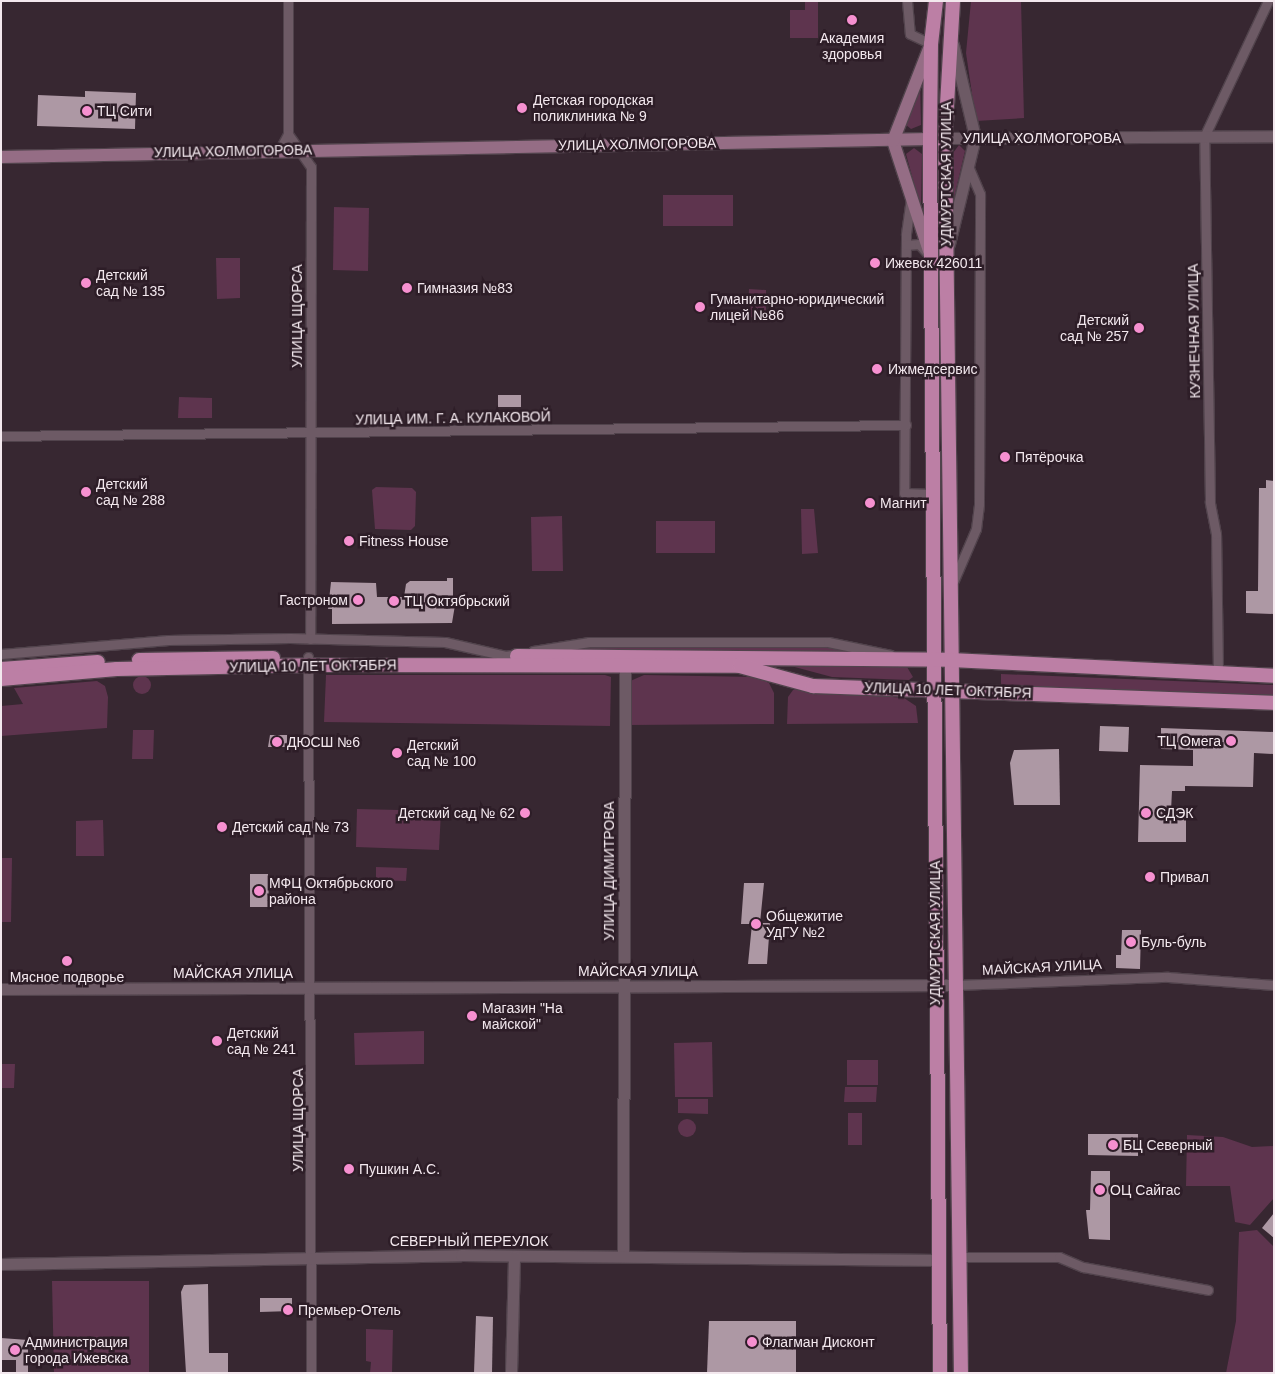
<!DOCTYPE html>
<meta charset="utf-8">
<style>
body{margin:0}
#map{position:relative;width:1275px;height:1374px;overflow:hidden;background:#372731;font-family:Arial,sans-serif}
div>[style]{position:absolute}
.green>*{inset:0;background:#5e344e}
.round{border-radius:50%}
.building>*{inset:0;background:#ad98a4}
.roads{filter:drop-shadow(1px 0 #51434c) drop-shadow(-1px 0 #51434c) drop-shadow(0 1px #51434c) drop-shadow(0 -1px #51434c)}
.minor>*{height:9px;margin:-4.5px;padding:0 4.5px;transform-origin:4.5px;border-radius:4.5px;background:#6d5a65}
.tertiary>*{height:11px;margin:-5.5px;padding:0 5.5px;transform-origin:5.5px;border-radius:5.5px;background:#6d5a65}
.secondary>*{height:12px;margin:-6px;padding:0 6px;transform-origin:6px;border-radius:6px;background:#956d85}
.primary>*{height:14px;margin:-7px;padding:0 7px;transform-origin:7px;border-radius:7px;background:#bc7fa5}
.dots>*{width:14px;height:14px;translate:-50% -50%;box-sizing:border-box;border:2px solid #2d1d27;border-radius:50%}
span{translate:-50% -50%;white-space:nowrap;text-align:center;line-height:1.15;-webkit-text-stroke:5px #2d1d27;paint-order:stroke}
.poi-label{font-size:14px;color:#f3e8ee}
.left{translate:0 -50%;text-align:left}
.right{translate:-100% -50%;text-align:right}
.street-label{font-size:14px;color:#f3e8ee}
.frame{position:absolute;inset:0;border:2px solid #f3e8ee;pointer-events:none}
</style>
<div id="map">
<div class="green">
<div style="clip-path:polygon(805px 1px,818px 1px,818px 38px,790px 38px,790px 10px,805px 10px)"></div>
<div style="clip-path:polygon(971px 1px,1021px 1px,1024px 118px,976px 121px,966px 53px)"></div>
<div style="clip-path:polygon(920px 79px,921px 125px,911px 129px,905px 124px)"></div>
<div style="clip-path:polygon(959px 145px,965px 151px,954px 198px,953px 153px)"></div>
<div style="clip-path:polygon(914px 148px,922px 154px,921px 209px,906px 154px)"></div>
<div style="clip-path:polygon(663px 195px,733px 195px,733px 226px,663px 226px)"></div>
<div style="clip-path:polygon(334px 207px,369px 208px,368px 271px,333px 270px)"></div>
<div style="clip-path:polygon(216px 258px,240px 258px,240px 298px,217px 299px)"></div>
<div style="clip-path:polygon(749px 289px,766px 290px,766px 318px,748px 317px)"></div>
<div style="clip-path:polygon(179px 397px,212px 398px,212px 418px,178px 418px)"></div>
<div style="clip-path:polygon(376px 487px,412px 488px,416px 492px,415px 526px,411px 530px,375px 529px,372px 490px)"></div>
<div style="clip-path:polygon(801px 509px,814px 509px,818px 553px,802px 554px)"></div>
<div style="clip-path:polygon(562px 516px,563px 571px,532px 571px,531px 517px)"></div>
<div style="clip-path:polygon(656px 521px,715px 521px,715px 553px,656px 553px)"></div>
<div style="clip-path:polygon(833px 644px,859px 652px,549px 651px,593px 646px)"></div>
<div style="clip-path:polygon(791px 666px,907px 667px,913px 677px,909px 680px,832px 677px)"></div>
<div style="clip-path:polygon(1001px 674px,1274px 685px,1274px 696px,1001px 686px)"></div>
<div style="clip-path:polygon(326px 675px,605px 675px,611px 677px,610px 726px,324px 722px)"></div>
<div style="clip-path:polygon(644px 675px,756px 677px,769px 683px,774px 693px,774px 724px,628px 725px,628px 682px)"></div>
<div class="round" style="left:133px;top:676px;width:18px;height:18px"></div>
<div style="clip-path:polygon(97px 681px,105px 686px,108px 697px,107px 728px,1px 736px,1px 706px,23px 704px,14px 688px)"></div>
<div style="clip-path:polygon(799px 689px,904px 698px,916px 706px,918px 723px,787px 724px,788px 697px,793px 690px)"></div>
<div style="clip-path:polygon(133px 730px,154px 730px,153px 759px,132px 759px)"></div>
<div style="clip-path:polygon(357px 809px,441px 811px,439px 850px,356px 847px)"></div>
<div style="clip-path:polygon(103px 820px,104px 856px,76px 856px,76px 821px)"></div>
<div style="clip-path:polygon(1px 858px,12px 858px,11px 922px,1px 922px)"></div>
<div style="clip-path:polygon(376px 867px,407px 868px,406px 881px,376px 880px)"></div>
<div style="clip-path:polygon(424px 1031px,424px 1064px,355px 1065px,354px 1033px)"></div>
<div style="clip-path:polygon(712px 1042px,713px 1097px,675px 1097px,674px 1043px)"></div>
<div style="clip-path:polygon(847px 1060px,878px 1060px,878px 1085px,847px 1085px)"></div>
<div style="clip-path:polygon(1px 1064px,15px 1064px,14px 1088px,1px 1088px)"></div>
<div style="clip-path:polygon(845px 1087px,877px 1087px,876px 1102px,844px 1102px)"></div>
<div style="clip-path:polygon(678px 1099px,708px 1099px,708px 1114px,678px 1113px)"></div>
<div style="clip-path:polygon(848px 1113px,862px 1113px,862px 1145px,848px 1145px)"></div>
<div class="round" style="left:678px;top:1119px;width:18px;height:18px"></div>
<div style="clip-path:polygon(1187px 1135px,1223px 1137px,1252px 1147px,1274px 1146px,1274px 1198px,1250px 1225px,1235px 1222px,1230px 1186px,1186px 1186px)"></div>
<div style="clip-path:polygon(1257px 1230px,1274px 1247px,1274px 1373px,1226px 1373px,1236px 1321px,1239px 1232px)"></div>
<div style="clip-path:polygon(52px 1281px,149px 1281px,149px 1373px,54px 1373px)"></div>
<div style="clip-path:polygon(366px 1329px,393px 1330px,392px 1373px,370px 1373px,371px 1362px,366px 1361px)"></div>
</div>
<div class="building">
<div style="clip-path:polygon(85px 91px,136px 93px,135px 129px,37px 126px,38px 95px,85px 97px)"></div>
<div style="clip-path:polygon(498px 395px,521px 395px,521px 407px,498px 407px)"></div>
<div style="clip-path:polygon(1266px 480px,1274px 481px,1274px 614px,1246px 613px,1246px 591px,1258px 591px,1259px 488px,1266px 488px)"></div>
<div style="clip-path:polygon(447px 578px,453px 578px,453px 599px,456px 599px,452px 623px,332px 624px,332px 609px,328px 609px,331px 582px,376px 583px,377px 597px,404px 597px,406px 584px,410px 581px,447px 581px)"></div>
<div style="clip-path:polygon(1100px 726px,1129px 727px,1128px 752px,1099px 751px)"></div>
<div style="clip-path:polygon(1161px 728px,1274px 732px,1274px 754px,1254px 753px,1253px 787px,1185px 786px,1185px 791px,1172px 791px,1171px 811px,1186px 811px,1186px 842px,1138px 842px,1140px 765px,1193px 766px,1193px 750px,1161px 749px)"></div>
<div style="clip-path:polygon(270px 735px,287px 735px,287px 747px,268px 747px)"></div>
<div style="clip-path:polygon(1059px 749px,1060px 805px,1014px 805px,1010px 763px,1014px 750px)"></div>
<div style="clip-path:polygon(250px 874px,268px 874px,269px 907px,250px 907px)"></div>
<div style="clip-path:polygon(744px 883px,764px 883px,760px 923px,770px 923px,767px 964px,748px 964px,752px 924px,741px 924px)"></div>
<div style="clip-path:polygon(1122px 930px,1141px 930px,1140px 969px,1116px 968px,1116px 955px,1121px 955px)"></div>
<div style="clip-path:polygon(1088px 1134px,1138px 1134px,1138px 1156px,1088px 1155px)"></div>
<div style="clip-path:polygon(1091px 1171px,1110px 1171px,1110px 1240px,1089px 1239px,1086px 1210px,1090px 1210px)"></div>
<div style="clip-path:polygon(1274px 1213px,1274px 1238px,1262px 1228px)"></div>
<div style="clip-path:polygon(208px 1284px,209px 1353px,228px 1353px,228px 1373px,186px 1373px,181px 1292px,184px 1285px)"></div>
<div style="clip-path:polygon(260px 1298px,292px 1298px,292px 1311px,260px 1312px)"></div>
<div style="clip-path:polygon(476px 1316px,493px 1317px,492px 1373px,474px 1373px)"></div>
<div style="clip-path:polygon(709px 1321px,796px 1321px,796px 1373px,707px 1373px)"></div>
<div style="clip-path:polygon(1px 1338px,28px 1340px,28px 1373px,16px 1373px,16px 1360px,1px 1360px)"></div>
</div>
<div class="roads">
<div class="minor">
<div style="left:288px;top:1px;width:133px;rotate:90deg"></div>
<div style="left:288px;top:134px;width:40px;rotate:55.1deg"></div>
<div style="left:311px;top:167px;width:472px;rotate:90.1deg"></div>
<div style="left:907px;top:1px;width:33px;rotate:85deg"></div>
<div style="left:910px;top:34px;width:23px;rotate:25deg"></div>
<div style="left:280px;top:149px;width:17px;rotate:-62deg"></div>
<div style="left:911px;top:198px;width:37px;rotate:98deg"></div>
<div style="left:906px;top:235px;width:258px;rotate:90.4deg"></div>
<div style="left:904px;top:493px;width:28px;rotate:2deg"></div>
<div style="left:906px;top:245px;width:13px;rotate:-4deg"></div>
<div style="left:919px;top:244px;width:15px;rotate:48deg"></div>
<div style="left:1px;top:436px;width:905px;rotate:-0.7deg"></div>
<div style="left:954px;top:580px;width:56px;rotate:-66.7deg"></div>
<div style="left:976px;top:529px;width:25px;rotate:-83deg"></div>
<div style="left:979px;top:504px;width:310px;rotate:-89.8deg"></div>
<div style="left:980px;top:194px;width:30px;rotate:-113deg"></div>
<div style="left:533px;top:651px;width:57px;rotate:-9.1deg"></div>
<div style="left:589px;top:642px;width:239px"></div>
<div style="left:828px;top:642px;width:64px;rotate:11.7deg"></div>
<div style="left:1px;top:654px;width:168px;rotate:-4.8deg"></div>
<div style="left:168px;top:640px;width:122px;rotate:-0.9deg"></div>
<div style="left:290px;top:638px;width:155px;rotate:1.5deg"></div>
<div style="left:445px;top:642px;width:63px;rotate:12.9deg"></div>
<div style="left:506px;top:656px;width:15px;rotate:-11deg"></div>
<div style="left:308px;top:657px;width:716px;rotate:89.76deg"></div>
<div style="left:1218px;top:673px;width:139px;rotate:-90.8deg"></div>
<div style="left:1216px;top:534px;width:33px;rotate:-101deg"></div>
<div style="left:1210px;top:502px;width:365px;rotate:-90.9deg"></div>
<div style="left:1204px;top:137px;width:150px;rotate:-64.8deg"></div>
<div style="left:955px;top:985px;width:213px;rotate:-2.2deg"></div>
<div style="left:1168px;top:977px;width:106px;rotate:4.3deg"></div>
<div style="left:960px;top:1257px;width:99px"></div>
<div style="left:1059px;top:1257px;width:26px;rotate:23deg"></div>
<div style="left:1083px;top:1267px;width:127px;rotate:10.4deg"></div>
</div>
<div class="tertiary">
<div style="left:945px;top:138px;width:329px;rotate:-0.3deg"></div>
<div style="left:949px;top:244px;width:110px;rotate:-76.3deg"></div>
<div style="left:975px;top:137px;width:95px;rotate:-103.4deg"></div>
<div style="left:1px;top:989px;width:954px;rotate:-0.24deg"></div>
<div style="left:623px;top:1256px;width:590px;rotate:-89.81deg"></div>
<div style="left:1px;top:1264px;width:460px;rotate:-1.1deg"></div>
<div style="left:461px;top:1255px;width:477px;rotate:0.6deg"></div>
<div style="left:511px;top:1373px;width:117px;rotate:-88.5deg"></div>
</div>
<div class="secondary">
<div style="left:1px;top:157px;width:929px;rotate:-1.11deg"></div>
<div style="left:929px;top:251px;width:116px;rotate:-108.1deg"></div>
<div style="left:893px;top:141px;width:102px;rotate:-68.7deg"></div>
</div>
<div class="primary">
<div style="left:936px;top:1px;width:43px;rotate:96.6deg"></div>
<div style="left:931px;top:44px;width:95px;rotate:90.6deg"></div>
<div style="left:930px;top:139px;width:1234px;rotate:89.54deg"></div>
<div style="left:953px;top:1px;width:137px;rotate:93.3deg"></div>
<div style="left:945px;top:138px;width:1235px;rotate:89.26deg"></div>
<div style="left:517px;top:656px;width:434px;rotate:0.5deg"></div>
<div style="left:951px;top:660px;width:323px;rotate:2.8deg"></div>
<div style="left:139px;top:660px;width:134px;rotate:-0.9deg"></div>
<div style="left:1px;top:669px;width:97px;rotate:-4.1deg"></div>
<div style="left:1px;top:679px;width:116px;rotate:-4.9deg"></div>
<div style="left:117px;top:669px;width:203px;rotate:-1.1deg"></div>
<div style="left:320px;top:665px;width:420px;rotate:0.1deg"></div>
<div style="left:740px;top:666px;width:76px;rotate:15.3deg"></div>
<div style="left:813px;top:686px;width:461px;rotate:2.1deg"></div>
</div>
</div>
<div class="dots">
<div style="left:852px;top:20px;background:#f690d0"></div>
<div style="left:522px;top:108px;background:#f690d0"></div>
<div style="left:87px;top:111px;background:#f690d0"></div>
<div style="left:875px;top:263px;background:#f690d0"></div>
<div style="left:86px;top:283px;background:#f690d0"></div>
<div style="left:407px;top:288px;background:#f690d0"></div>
<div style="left:700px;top:307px;background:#f690d0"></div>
<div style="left:1139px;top:328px;background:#f690d0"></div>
<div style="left:877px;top:369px;background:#f690d0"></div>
<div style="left:1005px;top:457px;background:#f690d0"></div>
<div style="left:86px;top:492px;background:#f690d0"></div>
<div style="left:870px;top:503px;background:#f690d0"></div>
<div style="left:349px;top:541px;background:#f690d0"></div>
<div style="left:358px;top:600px;background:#f690d0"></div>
<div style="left:394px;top:601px;background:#f690d0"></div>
<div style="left:1231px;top:741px;background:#f690d0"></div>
<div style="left:277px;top:742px;background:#f690d0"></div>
<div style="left:397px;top:753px;background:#f690d0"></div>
<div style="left:525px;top:813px;background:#f690d0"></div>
<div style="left:1146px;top:813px;background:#f690d0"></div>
<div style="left:222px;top:827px;background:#f690d0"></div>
<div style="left:1150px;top:877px;background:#f690d0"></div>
<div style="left:259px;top:891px;background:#f690d0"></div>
<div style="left:756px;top:924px;background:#f690d0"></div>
<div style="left:1131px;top:942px;background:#f690d0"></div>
<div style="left:67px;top:961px;background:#f690d0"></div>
<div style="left:472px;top:1016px;background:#f690d0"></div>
<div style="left:217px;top:1041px;background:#f690d0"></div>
<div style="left:1113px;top:1145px;background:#f690d0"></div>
<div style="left:349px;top:1169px;background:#f690d0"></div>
<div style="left:1100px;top:1190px;background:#f690d0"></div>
<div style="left:288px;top:1310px;background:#f690d0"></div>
<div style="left:752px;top:1342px;background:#f690d0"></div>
<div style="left:15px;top:1350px;background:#f690d0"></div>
</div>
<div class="poi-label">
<span style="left:852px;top:46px">Академия<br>здоровья</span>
<span class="left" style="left:533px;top:108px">Детская городская<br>поликлиника № 9</span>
<span class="left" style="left:97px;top:111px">ТЦ Сити</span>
<span class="left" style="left:885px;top:263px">Ижевск 426011</span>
<span class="left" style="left:96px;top:283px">Детский<br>сад № 135</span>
<span class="left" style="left:417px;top:288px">Гимназия №83</span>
<span class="left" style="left:710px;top:307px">Гуманитарно-юридический<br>лицей №86</span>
<span class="right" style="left:1129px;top:328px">Детский<br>сад № 257</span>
<span class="left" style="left:888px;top:369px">Ижмедсервис</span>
<span class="left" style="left:1015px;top:457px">Пятёрочка</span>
<span class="left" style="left:96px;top:492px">Детский<br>сад № 288</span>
<span class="left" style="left:880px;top:503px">Магнит</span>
<span class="left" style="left:359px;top:541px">Fitness House</span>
<span class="right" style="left:348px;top:600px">Гастроном</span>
<span class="left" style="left:404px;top:601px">ТЦ Октябрьский</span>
<span class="right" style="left:1221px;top:741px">ТЦ Омега</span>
<span class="left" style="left:287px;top:742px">ДЮСШ №6</span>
<span class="left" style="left:407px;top:753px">Детский<br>сад № 100</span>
<span class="right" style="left:515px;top:813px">Детский сад № 62</span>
<span class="left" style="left:1156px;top:813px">СДЭК</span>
<span class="left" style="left:232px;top:827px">Детский сад № 73</span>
<span class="left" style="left:1160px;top:877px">Привал</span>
<span class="left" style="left:269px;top:891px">МФЦ Октябрьского<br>района</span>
<span class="left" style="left:766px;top:924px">Общежитие<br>УдГУ №2</span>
<span class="left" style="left:1141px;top:942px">Буль-буль</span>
<span style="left:67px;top:977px">Мясное подворье</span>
<span class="left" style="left:482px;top:1016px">Магазин "На<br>майской"</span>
<span class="left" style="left:227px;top:1041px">Детский<br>сад № 241</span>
<span class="left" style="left:1123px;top:1145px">БЦ Северный</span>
<span class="left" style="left:359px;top:1169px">Пушкин А.С.</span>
<span class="left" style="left:1110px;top:1190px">ОЦ Сайгас</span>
<span class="left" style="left:298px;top:1310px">Премьер-Отель</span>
<span class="left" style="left:25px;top:1350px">Администрация<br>города Ижевска</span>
<span class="left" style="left:762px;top:1342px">Флагман Дисконт</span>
</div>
<div class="street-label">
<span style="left:1042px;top:138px">УЛИЦА ХОЛМОГОРОВА</span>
<span style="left:637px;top:144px;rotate:-1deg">УЛИЦА ХОЛМОГОРОВА</span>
<span style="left:233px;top:151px;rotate:-1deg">УЛИЦА ХОЛМОГОРОВА</span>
<span style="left:946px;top:174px;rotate:-90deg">УДМУРТСКАЯ УЛИЦА</span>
<span style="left:297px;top:316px;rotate:-90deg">УЛИЦА ЩОРСА</span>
<span style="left:1194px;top:331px;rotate:-91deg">КУЗНЕЧНАЯ УЛИЦА</span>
<span style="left:453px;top:418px;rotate:-1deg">УЛИЦА ИМ. Г. А. КУЛАКОВОЙ</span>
<span style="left:313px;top:666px;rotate:-1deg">УЛИЦА 10 ЛЕТ ОКТЯБРЯ</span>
<span style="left:948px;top:690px;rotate:2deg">УЛИЦА 10 ЛЕТ ОКТЯБРЯ</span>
<span style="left:609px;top:871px;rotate:-90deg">УЛИЦА ДИМИТРОВА</span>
<span style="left:935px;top:933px;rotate:-90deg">УДМУРТСКАЯ УЛИЦА</span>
<span style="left:1042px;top:967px;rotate:-3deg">МАЙСКАЯ УЛИЦА</span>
<span style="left:638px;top:971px">МАЙСКАЯ УЛИЦА</span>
<span style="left:233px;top:973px">МАЙСКАЯ УЛИЦА</span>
<span style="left:298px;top:1120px;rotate:-90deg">УЛИЦА ЩОРСА</span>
<span style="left:469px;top:1241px">СЕВЕРНЫЙ ПЕРЕУЛОК</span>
</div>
<div class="frame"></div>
</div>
